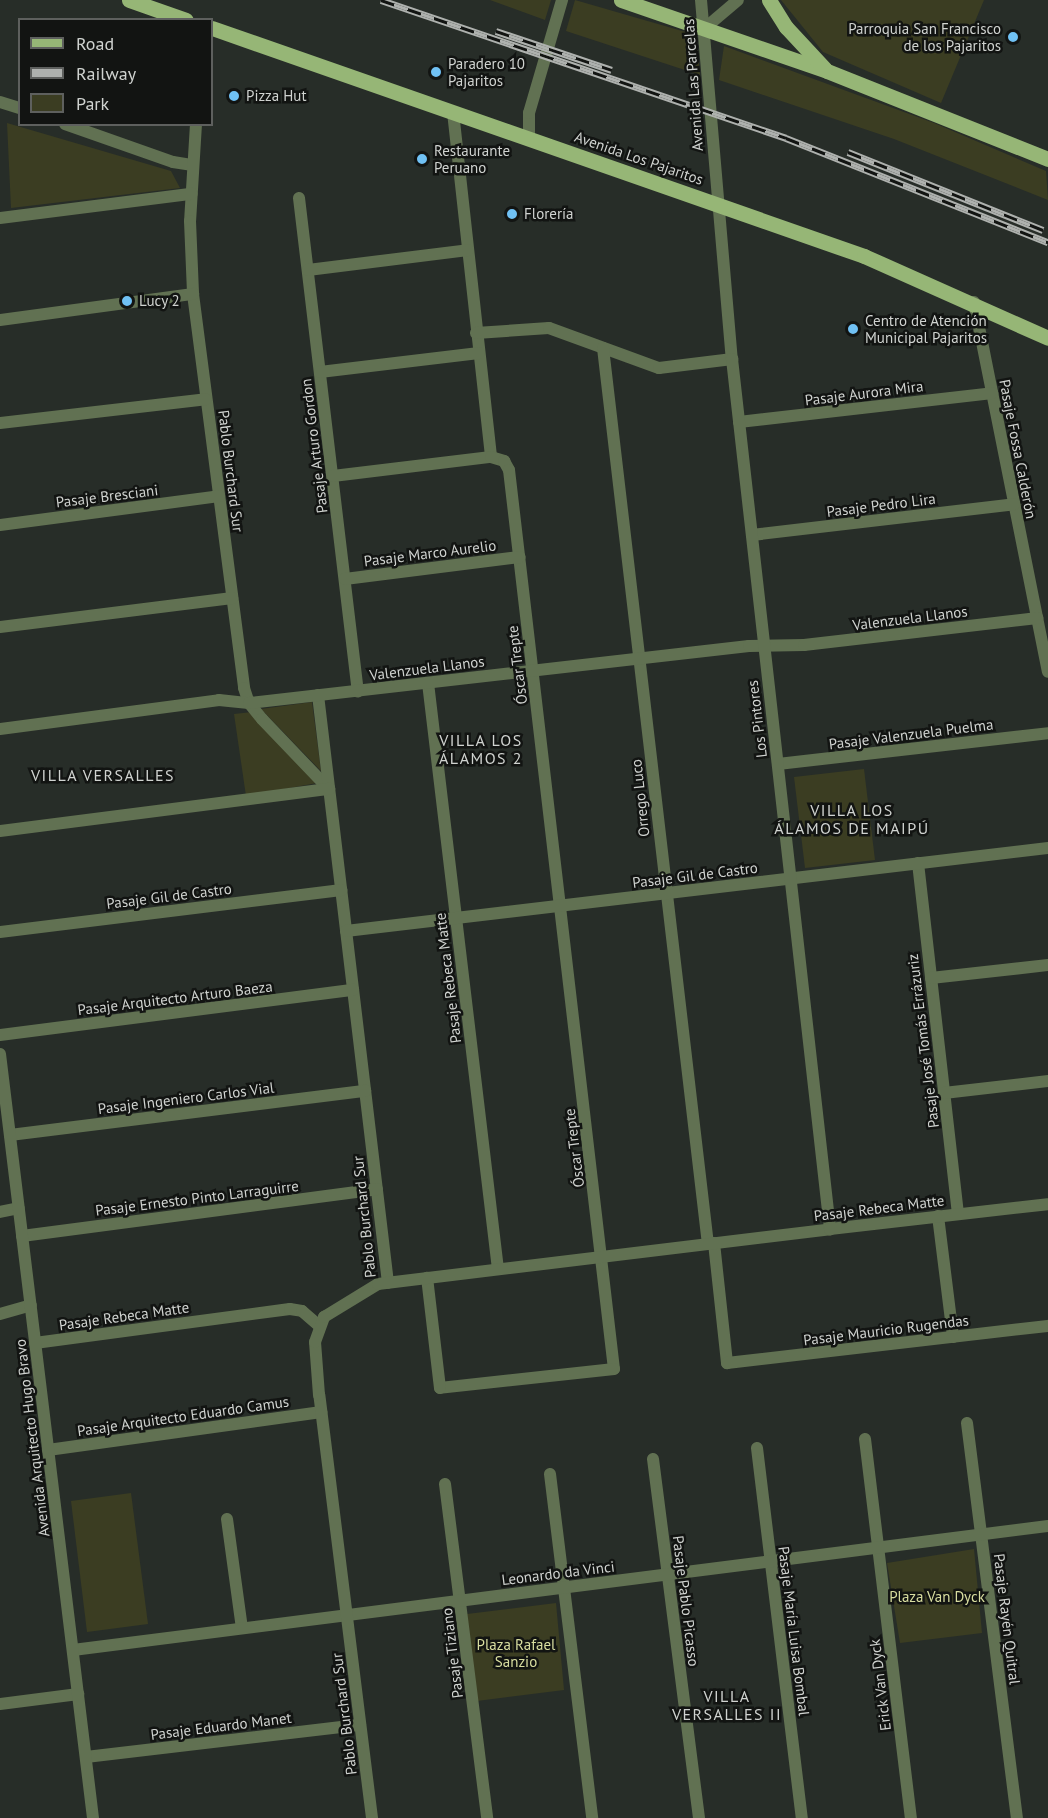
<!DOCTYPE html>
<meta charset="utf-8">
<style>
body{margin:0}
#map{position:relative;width:1048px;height:1818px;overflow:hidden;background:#272d28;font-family:"PT Sans",sans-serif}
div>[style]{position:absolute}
.green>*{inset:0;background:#3b3d22}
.minor>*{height:12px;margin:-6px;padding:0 6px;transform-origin:6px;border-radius:6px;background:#617152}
.tertiary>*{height:12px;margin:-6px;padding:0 6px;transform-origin:6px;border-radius:6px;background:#617152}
.primary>*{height:15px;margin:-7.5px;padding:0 7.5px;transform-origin:7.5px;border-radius:7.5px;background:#96b676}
.rail>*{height:7px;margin-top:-3.5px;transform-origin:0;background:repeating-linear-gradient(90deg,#121412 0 14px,#aeb1ae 0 28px);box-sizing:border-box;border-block:2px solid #aeb1ae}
.dots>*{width:16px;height:16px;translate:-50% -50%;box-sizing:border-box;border:3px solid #121412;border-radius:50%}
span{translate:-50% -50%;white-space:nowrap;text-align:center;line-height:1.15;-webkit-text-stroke:5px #121412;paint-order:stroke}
.poi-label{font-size:15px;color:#d0d3d0}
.right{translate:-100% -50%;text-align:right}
.left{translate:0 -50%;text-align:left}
.street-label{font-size:15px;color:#d0d3d0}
.park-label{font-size:15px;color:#d9dea0}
.neighbourhood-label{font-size:16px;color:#d0d3d0;letter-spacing:1.5px}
.legend{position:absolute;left:18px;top:18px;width:195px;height:108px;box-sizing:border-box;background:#121412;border:2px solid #5e605e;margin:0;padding:8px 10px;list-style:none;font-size:18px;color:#d0d3d0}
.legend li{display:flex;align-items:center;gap:12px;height:30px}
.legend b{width:30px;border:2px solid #5e605e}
</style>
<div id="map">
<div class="green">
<div style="clip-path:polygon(490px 0,551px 0,545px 20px)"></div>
<div style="clip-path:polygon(575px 0,696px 35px,700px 75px,566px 31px)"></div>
<div style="clip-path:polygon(781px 0,984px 0,941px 103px,823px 52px)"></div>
<div style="clip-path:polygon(724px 46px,934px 123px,1046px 171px,1048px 200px,894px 139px,719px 80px)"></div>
<div style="clip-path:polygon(7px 123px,171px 171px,180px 188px,11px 208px)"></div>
<div style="clip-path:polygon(312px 702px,321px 771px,261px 709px)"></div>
<div style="clip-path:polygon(252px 712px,317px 783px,246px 796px,234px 714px)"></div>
<div style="clip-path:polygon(864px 769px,875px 860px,805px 868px,794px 777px)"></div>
<div style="clip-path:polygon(131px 1493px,148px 1624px,87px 1632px,71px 1501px)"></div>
<div style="clip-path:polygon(974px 1549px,982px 1633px,900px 1643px,887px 1563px)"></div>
<div style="clip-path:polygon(556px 1603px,564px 1690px,477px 1701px,467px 1614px)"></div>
</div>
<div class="minor">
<div style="left:0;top:102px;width:21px;rotate:17deg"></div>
<div style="left:453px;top:112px;width:347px;rotate:83.7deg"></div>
<div style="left:65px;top:124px;width:114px;rotate:19.4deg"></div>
<div style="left:173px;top:162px;width:20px;rotate:9deg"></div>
<div style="left:196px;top:124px;width:97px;rotate:93.5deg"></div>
<div style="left:190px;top:221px;width:73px;rotate:87.6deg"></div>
<div style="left:193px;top:294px;width:397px;rotate:82.6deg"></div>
<div style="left:244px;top:688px;width:16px;rotate:72deg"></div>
<div style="left:249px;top:703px;width:21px;rotate:51deg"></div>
<div style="left:262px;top:719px;width:97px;rotate:46.3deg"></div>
<div style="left:299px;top:198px;width:497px;rotate:83.2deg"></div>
<div style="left:0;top:218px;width:193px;rotate:-7.2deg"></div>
<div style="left:308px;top:270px;width:161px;rotate:-7.1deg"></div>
<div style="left:974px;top:302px;width:377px;rotate:78.7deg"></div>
<div style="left:0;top:320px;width:195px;rotate:-7.7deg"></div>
<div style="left:476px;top:333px;width:73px;rotate:-3.9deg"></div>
<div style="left:549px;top:328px;width:117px;rotate:20deg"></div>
<div style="left:659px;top:368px;width:74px;rotate:-7deg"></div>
<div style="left:603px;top:348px;width:902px;rotate:83.32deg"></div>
<div style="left:320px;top:372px;width:160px;rotate:-6.8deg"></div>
<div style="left:739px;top:422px;width:255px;rotate:-6.5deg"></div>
<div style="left:0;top:423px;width:207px;rotate:-6.6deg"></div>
<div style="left:333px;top:476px;width:159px;rotate:-6.9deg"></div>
<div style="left:491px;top:457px;width:14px;rotate:17deg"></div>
<div style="left:504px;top:461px;width:10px;rotate:61deg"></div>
<div style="left:509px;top:470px;width:905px;rotate:83.34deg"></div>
<div style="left:614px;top:1369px;width:175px;rotate:173.8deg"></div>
<div style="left:440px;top:1388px;width:111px;rotate:-96.7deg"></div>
<div style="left:0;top:525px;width:221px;rotate:-7.5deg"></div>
<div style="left:752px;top:535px;width:264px;rotate:-6.7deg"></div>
<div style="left:345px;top:579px;width:176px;rotate:-7.2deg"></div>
<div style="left:0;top:627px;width:234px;rotate:-7.1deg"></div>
<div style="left:428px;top:683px;width:590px;rotate:83.19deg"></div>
<div style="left:318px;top:695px;width:592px;rotate:83.21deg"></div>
<div style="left:0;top:729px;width:221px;rotate:-7.5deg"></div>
<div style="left:219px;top:700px;width:30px;rotate:6deg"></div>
<div style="left:249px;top:703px;width:503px;rotate:-6.5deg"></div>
<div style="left:749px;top:646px;width:55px;rotate:-1deg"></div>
<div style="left:804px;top:645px;width:235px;rotate:-6.6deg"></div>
<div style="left:778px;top:764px;width:272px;rotate:-6.5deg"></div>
<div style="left:0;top:831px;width:332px;rotate:-7.3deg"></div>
<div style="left:918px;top:863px;width:353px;rotate:83.5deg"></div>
<div style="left:346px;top:931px;width:707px;rotate:-6.74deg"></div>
<div style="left:0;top:932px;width:344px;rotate:-7deg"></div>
<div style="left:931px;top:978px;width:118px;rotate:-6.3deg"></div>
<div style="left:0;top:1035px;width:356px;rotate:-7.3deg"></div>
<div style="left:944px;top:1093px;width:105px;rotate:-6.6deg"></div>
<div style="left:10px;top:1135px;width:358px;rotate:-7.1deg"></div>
<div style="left:0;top:1212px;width:19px;rotate:-12deg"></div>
<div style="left:938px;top:1216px;width:122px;rotate:82.9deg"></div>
<div style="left:22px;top:1236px;width:358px;rotate:-7.5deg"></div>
<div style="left:714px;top:1243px;width:121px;rotate:83.8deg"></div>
<div style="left:727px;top:1363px;width:323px;rotate:-6.6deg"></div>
<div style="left:0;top:1314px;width:32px;rotate:-16deg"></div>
<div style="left:35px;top:1343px;width:257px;rotate:-7.6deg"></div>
<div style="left:290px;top:1309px;width:12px;rotate:9deg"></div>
<div style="left:302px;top:1311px;width:21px;rotate:41deg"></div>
<div style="left:967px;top:1423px;width:398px;rotate:82.8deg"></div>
<div style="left:865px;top:1439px;width:382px;rotate:83.1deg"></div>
<div style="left:757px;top:1448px;width:373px;rotate:83.1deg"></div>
<div style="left:48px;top:1450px;width:276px;rotate:-7.9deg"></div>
<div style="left:653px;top:1459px;width:362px;rotate:82.7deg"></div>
<div style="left:550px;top:1474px;width:347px;rotate:83deg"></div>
<div style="left:445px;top:1484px;width:337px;rotate:82.8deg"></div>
<div style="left:227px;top:1519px;width:110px;rotate:82.2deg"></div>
<div style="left:73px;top:1650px;width:983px;rotate:-7.25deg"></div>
<div style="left:0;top:1704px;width:79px;rotate:-7.3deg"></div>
<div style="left:86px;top:1757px;width:276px;rotate:-6.7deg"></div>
<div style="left:372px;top:1818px;width:426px;rotate:-97.1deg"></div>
<div style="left:319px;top:1395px;width:53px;rotate:-94.3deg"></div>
<div style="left:315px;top:1342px;width:27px;rotate:-70deg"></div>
<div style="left:324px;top:1317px;width:63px;rotate:-31.4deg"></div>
<div style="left:378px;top:1284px;width:455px;rotate:-6.9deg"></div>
</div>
<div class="tertiary">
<div style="left:701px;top:0;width:360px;rotate:85.1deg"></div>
<div style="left:732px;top:359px;width:876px;rotate:83.57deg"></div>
<div style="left:830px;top:1229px;width:219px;rotate:-6.5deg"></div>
<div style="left:705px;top:28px;width:43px;rotate:-40.3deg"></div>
<div style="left:529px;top:139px;width:26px;rotate:-90deg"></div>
<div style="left:529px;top:113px;width:118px;rotate:-73.7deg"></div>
<div style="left:0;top:1054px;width:770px;rotate:83.06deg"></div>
</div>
<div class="primary">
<div style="left:129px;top:0;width:60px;rotate:19.3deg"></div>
<div style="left:621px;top:0;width:218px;rotate:19deg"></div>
<div style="left:827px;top:71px;width:238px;rotate:21.7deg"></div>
<div style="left:769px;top:0;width:32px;rotate:58deg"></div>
<div style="left:786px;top:27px;width:57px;rotate:47.1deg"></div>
<div style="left:212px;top:28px;width:691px;rotate:19.27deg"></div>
<div style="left:864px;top:256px;width:201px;rotate:24deg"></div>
</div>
<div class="rail">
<div style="left:381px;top:0;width:428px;rotate:18.8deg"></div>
<div style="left:786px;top:138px;width:282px;rotate:21.7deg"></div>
<div style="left:496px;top:31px;width:122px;rotate:18.6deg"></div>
<div style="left:848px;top:152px;width:210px;rotate:21.8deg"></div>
</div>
<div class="dots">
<div style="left:1013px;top:37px;background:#70c1f4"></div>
<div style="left:436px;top:72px;background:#70c1f4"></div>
<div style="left:234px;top:96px;background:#70c1f4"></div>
<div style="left:422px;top:159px;background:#70c1f4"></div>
<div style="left:512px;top:214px;background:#70c1f4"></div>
<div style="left:127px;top:301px;background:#70c1f4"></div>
<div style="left:853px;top:329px;background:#70c1f4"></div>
</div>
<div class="poi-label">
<span class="right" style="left:1001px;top:37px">Parroquia San Francisco<br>de los Pajaritos</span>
<span class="left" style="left:448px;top:72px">Paradero 10<br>Pajaritos</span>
<span class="left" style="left:246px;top:96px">Pizza Hut</span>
<span class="left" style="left:434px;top:159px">Restaurante<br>Peruano</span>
<span class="left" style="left:524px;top:214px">Florería</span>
<span class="left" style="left:139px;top:301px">Lucy 2</span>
<span class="left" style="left:865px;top:329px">Centro de Atención<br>Municipal Pajaritos</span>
</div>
<div class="street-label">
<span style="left:693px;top:85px;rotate:-94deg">Avenida Las Parcelas</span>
<span style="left:639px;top:158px;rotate:19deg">Avenida Los Pajaritos</span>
<span style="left:864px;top:393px;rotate:-7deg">Pasaje Aurora Mira</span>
<span style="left:314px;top:446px;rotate:-97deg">Pasaje Arturo Gordon</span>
<span style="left:1018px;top:449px;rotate:79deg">Pasaje Fossa Calderón</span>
<span style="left:231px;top:471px;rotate:83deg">Pablo Burchard Sur</span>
<span style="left:107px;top:496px;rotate:-7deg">Pasaje Bresciani</span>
<span style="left:881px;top:505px;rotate:-7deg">Pasaje Pedro Lira</span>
<span style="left:430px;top:553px;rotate:-7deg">Pasaje Marco Aurelio</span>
<span style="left:910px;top:618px;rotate:-7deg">Valenzuela Llanos</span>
<span style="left:517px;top:665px;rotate:-97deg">Óscar Trepte</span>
<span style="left:427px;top:668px;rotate:-7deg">Valenzuela Llanos</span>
<span style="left:757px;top:719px;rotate:-97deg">Los Pintores</span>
<span style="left:911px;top:734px;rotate:-7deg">Pasaje Valenzuela Puelma</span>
<span style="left:640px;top:798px;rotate:-96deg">Orrego Luco</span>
<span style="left:695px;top:875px;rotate:-7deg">Pasaje Gil de Castro</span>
<span style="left:169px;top:896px;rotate:-7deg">Pasaje Gil de Castro</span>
<span style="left:448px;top:978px;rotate:-97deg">Pasaje Rebeca Matte</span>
<span style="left:175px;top:998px;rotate:-7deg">Pasaje Arquitecto Arturo Baeza</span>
<span style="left:923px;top:1041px;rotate:-97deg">Pasaje José Tomás Errázuriz</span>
<span style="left:186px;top:1098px;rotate:-7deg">Pasaje Ingeniero Carlos Vial</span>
<span style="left:574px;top:1148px;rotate:-97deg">Óscar Trepte</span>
<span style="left:197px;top:1198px;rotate:-7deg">Pasaje Ernesto Pinto Larraguirre</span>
<span style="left:879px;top:1208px;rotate:-7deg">Pasaje Rebeca Matte</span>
<span style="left:364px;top:1217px;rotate:-96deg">Pablo Burchard Sur</span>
<span style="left:124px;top:1316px;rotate:-8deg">Pasaje Rebeca Matte</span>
<span style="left:886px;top:1330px;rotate:-7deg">Pasaje Mauricio Rugendas</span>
<span style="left:183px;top:1416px;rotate:-8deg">Pasaje Arquitecto Eduardo Camus</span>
<span style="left:32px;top:1438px;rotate:-97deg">Avenida Arquitecto Hugo Bravo</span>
<span style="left:558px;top:1573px;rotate:-7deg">Leonardo da Vinci</span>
<span style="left:686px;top:1601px;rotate:83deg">Pasaje Pablo Picasso</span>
<span style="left:1007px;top:1619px;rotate:83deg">Pasaje Rayén Quitral</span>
<span style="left:794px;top:1631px;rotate:83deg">Pasaje María Luisa Bombal</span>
<span style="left:452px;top:1653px;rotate:-97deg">Pasaje Tiziano</span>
<span style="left:880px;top:1685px;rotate:-97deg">Erick Van Dyck</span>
<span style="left:344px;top:1714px;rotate:-97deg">Pablo Burchard Sur</span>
<span style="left:221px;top:1726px;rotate:-7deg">Pasaje Eduardo Manet</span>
</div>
<div class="park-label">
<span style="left:937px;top:1597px">Plaza Van Dyck</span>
<span style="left:516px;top:1653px">Plaza Rafael<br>Sanzio</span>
</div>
<div class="neighbourhood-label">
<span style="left:481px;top:749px">VILLA LOS<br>ÁLAMOS 2</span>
<span style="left:103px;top:775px">VILLA VERSALLES</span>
<span style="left:852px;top:819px">VILLA LOS<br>ÁLAMOS DE MAIPÚ</span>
<span style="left:727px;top:1705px">VILLA<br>VERSALLES II</span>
</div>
<ul class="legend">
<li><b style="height:8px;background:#96b676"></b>Road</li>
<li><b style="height:8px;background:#aeb1ae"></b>Railway</li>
<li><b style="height:16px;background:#3b3d22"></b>Park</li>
</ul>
</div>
